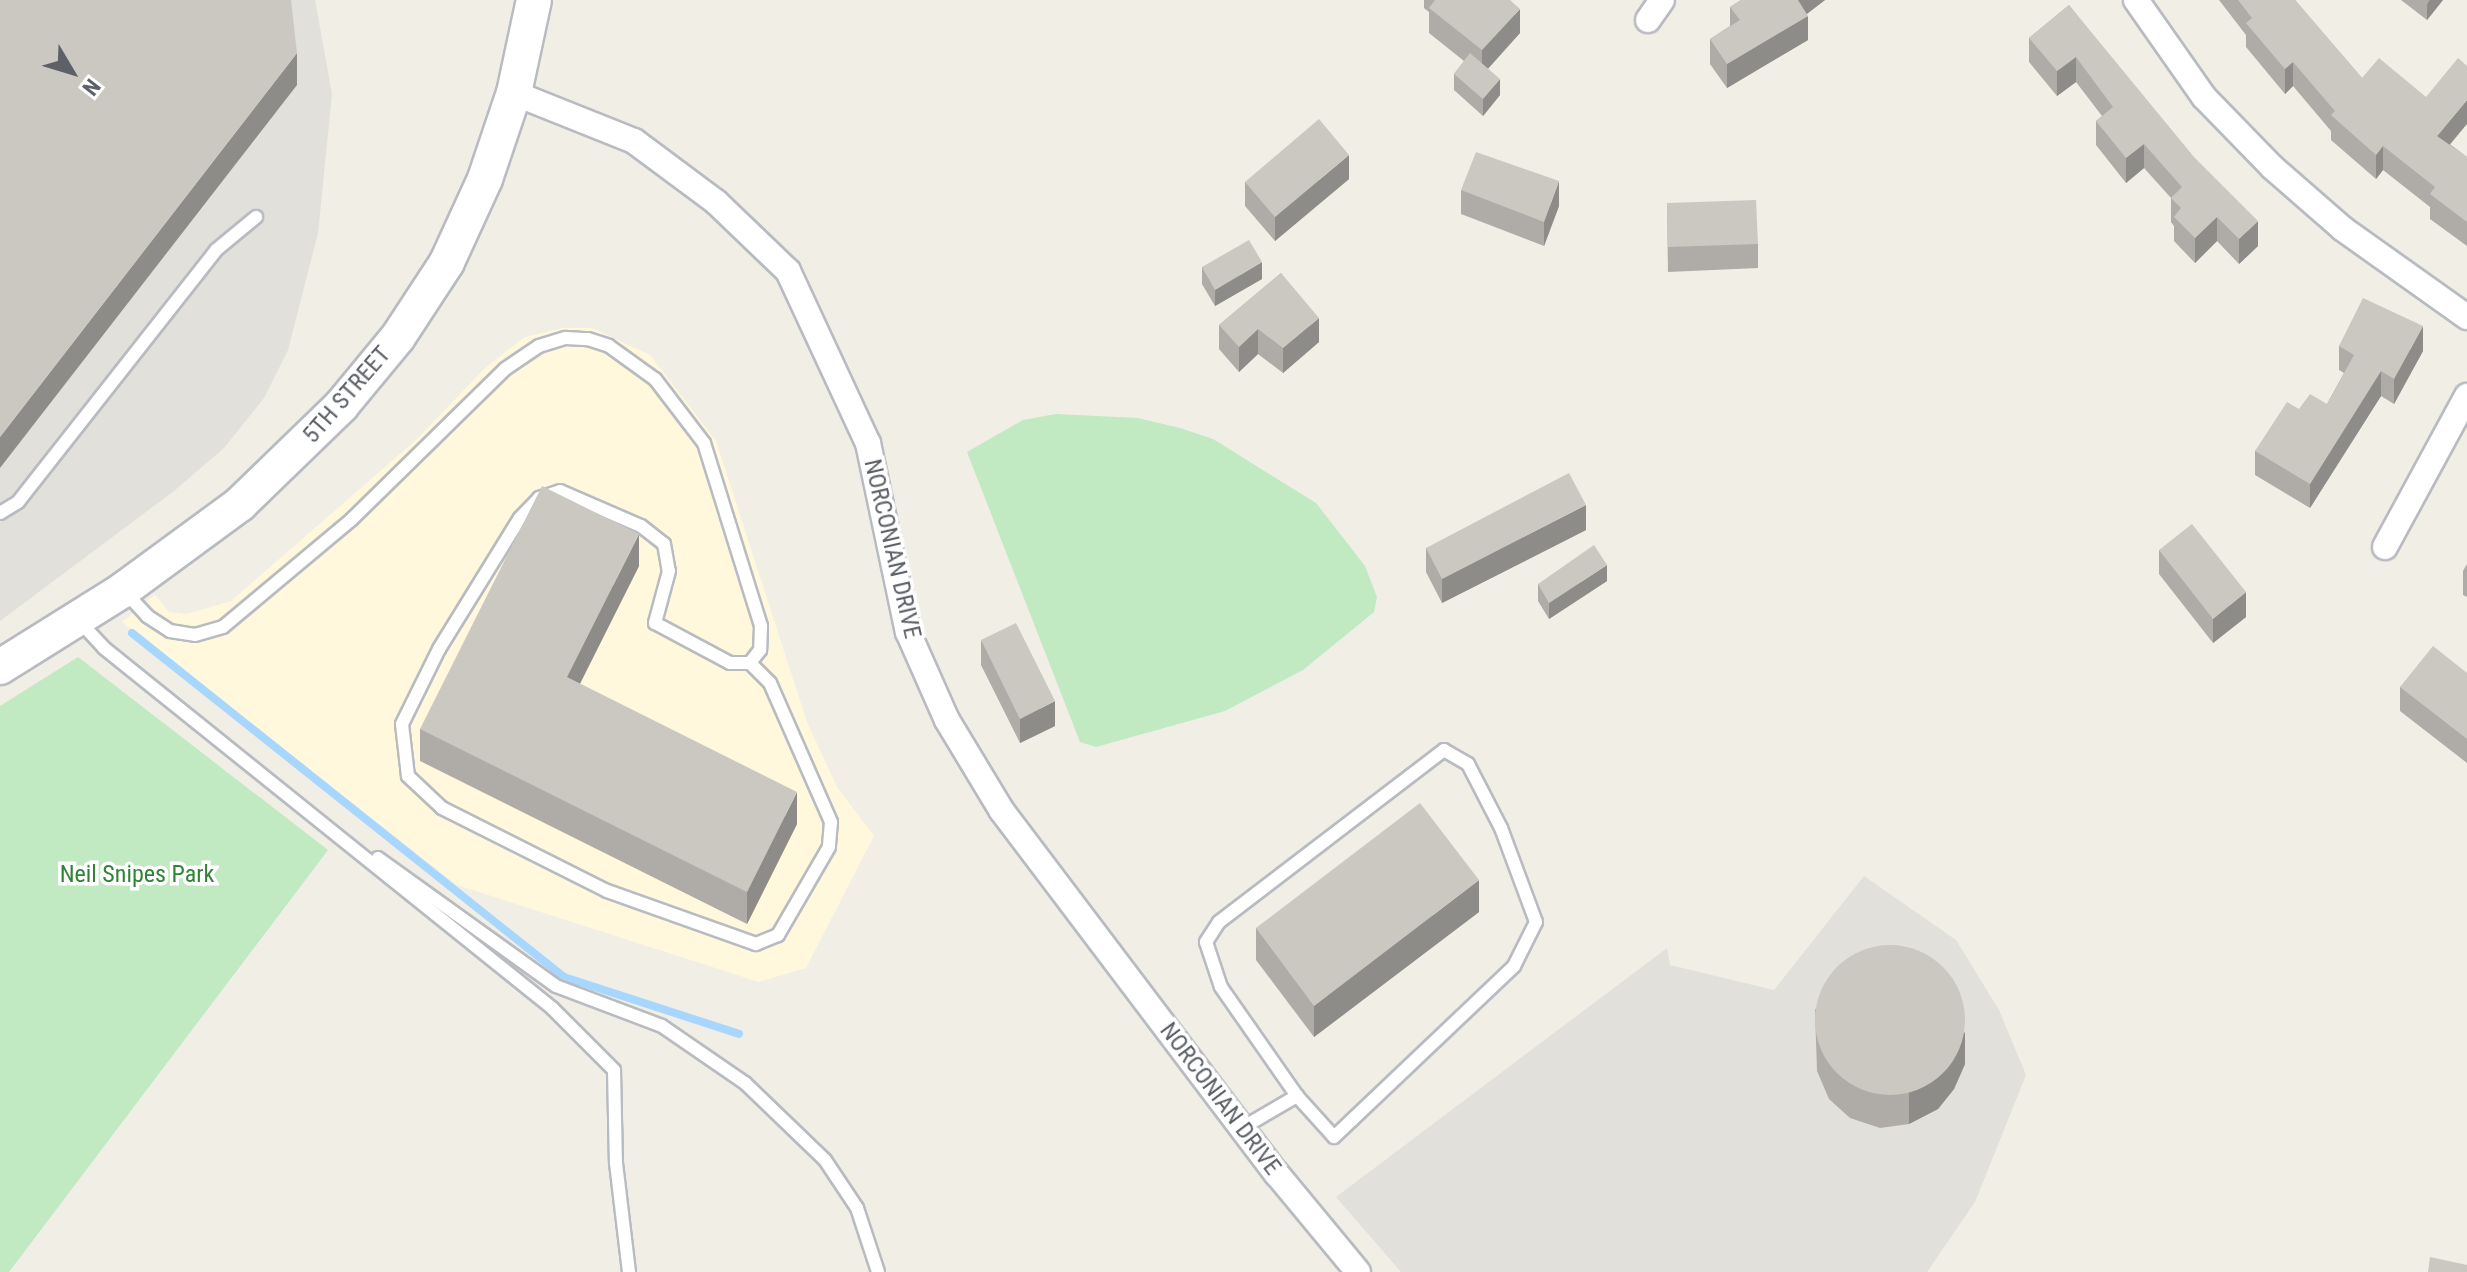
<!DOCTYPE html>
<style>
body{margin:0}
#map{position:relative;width:2467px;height:1272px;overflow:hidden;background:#f0eee5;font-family:"Roboto Condensed",sans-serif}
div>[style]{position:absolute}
.commercial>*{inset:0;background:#fff8dc}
.industrial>*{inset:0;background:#e1e0da}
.green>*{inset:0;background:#c1e9c2}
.stream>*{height:8px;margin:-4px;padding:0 4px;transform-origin:4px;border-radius:4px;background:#a7d6ff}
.roads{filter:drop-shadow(2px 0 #b8bbc0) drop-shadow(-2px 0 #b8bbc0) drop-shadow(0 2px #b8bbc0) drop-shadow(0 -2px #b8bbc0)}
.lane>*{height:12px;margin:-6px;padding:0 6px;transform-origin:6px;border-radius:6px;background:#fff}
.street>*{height:24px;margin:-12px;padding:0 12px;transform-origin:12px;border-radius:12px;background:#fff}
.secondary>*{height:34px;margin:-17px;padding:0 17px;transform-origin:17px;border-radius:17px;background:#fff}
.wall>*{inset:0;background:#afaca7}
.shaded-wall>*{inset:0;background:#8e8c88}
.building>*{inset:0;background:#cbc8c2}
.round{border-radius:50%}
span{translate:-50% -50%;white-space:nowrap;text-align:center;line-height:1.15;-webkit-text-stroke:7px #fff;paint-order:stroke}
.street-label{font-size:24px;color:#5d6167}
.park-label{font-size:24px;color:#308336}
.north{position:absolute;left:32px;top:32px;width:80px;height:80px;-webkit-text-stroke:6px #fff;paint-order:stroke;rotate:128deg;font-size:22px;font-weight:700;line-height:32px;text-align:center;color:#5d6167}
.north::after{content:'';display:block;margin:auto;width:28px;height:36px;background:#5d6167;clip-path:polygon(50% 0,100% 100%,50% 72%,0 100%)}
</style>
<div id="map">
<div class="commercial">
<div style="clip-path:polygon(562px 328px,592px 328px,650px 355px,716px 441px,807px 722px,837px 787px,874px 836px,806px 968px,759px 982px,457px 885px,122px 622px,155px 595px,169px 612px,187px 614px,231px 601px,417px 439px,486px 367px,525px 337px)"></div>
</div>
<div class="industrial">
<div style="clip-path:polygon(0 0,315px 0,332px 94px,318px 233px,288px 350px,264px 398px,224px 448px,174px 491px,0 621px)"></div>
<div style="clip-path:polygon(1864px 876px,1956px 940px,1999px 1010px,2026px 1075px,1975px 1202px,1927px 1272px,1401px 1272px,1336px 1197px,1667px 948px,1670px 965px,1774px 990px)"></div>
</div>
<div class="green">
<div style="clip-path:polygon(1056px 414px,1138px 418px,1180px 428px,1213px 439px,1282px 482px,1316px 503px,1365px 566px,1377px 597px,1374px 612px,1303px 670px,1225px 711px,1096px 747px,1080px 742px,967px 452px,1023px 420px)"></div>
<div style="clip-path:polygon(78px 657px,328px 850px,9px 1272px,0 1272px,0 706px)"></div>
</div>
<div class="stream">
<div style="left:132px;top:633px;width:552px;rotate:38.53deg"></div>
<div style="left:564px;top:977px;width:184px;rotate:18deg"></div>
</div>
<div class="roads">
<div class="lane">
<div style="left:560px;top:491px;width:88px;rotate:23.4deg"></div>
<div style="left:641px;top:526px;width:29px;rotate:38deg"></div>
<div style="left:664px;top:544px;width:27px;rotate:80deg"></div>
<div style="left:669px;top:571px;width:54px;rotate:105.1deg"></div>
<div style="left:655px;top:623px;width:85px;rotate:28.1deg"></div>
<div style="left:730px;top:663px;width:20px"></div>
<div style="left:750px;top:663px;width:28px;rotate:45deg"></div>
<div style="left:770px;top:683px;width:152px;rotate:66.3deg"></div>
<div style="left:831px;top:822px;width:25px;rotate:95deg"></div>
<div style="left:829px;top:847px;width:102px;rotate:120.1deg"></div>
<div style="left:778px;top:935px;width:24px;rotate:158deg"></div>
<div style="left:756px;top:944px;width:158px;rotate:-160.4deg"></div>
<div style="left:607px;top:891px;width:185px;rotate:-153.3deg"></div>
<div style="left:442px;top:808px;width:47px;rotate:-136.7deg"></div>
<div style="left:408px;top:776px;width:52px;rotate:-96.6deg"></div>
<div style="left:402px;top:724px;width:84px;rotate:-63.7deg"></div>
<div style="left:439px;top:649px;width:154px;rotate:-58.3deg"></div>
<div style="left:520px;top:518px;width:28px;rotate:-46deg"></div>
<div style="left:539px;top:498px;width:22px;rotate:-18deg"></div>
<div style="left:0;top:513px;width:21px;rotate:-31deg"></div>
<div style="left:18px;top:502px;width:320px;rotate:-51.8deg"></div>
<div style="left:216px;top:250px;width:52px;rotate:-39.5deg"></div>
<div style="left:125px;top:592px;width:33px;rotate:47deg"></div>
<div style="left:147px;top:616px;width:27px;rotate:33deg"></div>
<div style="left:170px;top:631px;width:25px;rotate:9deg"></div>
<div style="left:195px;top:635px;width:29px;rotate:-16deg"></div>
<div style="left:223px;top:627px;width:168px;rotate:-39.9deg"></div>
<div style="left:352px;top:519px;width:214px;rotate:-44.4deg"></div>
<div style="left:505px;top:369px;width:41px;rotate:-34.1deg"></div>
<div style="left:539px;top:346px;width:28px;rotate:-17deg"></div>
<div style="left:566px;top:338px;width:22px;rotate:3deg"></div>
<div style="left:588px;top:339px;width:22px;rotate:18deg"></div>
<div style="left:609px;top:346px;width:57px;rotate:35.7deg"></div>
<div style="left:655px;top:379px;width:81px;rotate:52.6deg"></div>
<div style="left:704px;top:443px;width:192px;rotate:72.7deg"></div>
<div style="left:761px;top:626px;width:24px;rotate:92deg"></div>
<div style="left:760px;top:650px;width:16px;rotate:128deg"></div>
<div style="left:80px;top:622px;width:35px;rotate:47deg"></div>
<div style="left:104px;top:648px;width:575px;rotate:38.78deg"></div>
<div style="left:552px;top:1008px;width:88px;rotate:45deg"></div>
<div style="left:614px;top:1070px;width:93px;rotate:88.8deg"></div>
<div style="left:616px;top:1163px;width:110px;rotate:83.2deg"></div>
<div style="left:378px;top:858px;width:219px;rotate:35.7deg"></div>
<div style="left:556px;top:986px;width:113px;rotate:20.7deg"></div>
<div style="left:662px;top:1026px;width:101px;rotate:34.5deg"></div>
<div style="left:745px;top:1083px;width:111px;rotate:43.9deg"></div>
<div style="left:825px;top:1160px;width:58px;rotate:56.3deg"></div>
<div style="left:857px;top:1208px;width:67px;rotate:71.8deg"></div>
<div style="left:1242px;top:1128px;width:64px;rotate:-30.2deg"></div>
<div style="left:1297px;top:1096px;width:55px;rotate:47.9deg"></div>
<div style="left:1334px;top:1137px;width:248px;rotate:-43.5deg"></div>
<div style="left:1514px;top:966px;width:49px;rotate:-63.4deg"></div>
<div style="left:1536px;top:922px;width:100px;rotate:-110.4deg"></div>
<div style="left:1501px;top:828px;width:72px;rotate:-117.3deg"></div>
<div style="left:1468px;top:764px;width:28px;rotate:-150deg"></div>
<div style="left:1444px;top:750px;width:283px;rotate:142.6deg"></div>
<div style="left:1219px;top:922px;width:24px;rotate:123deg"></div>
<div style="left:1206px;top:942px;width:47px;rotate:71.6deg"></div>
<div style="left:1221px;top:987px;width:133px;rotate:55.1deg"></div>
</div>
<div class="street">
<div style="left:2136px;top:0;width:118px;rotate:55deg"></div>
<div style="left:2204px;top:97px;width:98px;rotate:45.8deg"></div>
<div style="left:2272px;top:167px;width:94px;rotate:41.1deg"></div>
<div style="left:2343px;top:229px;width:152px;rotate:35.4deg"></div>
<div style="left:1648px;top:20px;width:24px;rotate:-55deg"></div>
<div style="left:514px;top:93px;width:129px;rotate:21.8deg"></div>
<div style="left:634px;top:141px;width:102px;rotate:36.6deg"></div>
<div style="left:716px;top:202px;width:100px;rotate:43.8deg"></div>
<div style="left:788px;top:271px;width:190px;rotate:65.1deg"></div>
<div style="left:868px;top:443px;width:193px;rotate:78.1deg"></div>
<div style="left:908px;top:632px;width:96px;rotate:66.1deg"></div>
<div style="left:947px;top:720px;width:106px;rotate:58.9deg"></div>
<div style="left:1002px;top:811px;width:455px;rotate:52.9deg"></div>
<div style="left:1277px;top:1174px;width:127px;rotate:50.4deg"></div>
<div style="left:2385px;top:547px;width:172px;rotate:-61.5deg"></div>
</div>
<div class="secondary">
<div style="left:0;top:667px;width:145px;rotate:-32deg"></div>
<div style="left:123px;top:590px;width:145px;rotate:-36.3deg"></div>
<div style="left:240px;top:504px;width:141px;rotate:-44.1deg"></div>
<div style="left:341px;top:406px;width:89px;rotate:-50.4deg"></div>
<div style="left:398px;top:337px;width:90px;rotate:-56.8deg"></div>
<div style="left:447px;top:262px;width:91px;rotate:-65.4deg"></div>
<div style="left:485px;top:179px;width:91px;rotate:-71.4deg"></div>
<div style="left:514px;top:93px;width:95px;rotate:-77.9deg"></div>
</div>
</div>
<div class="wall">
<div style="clip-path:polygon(1424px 0,1510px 0,1520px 33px,1488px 69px,1500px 95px,1483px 116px,1454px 90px,1454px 74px,1464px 61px,1429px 33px,1429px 12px,1424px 8px)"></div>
<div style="clip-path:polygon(1741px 0,1825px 0,1807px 14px,1808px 40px,1727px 88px,1710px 64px,1710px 39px,1730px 26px,1730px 7px)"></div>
<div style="clip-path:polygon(2219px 0,2295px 0,2362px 78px,2467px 157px,2467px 246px,2430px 219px,2430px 207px,2383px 170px,2376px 179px,2331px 140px,2331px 131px,2293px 86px,2285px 94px,2246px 47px,2246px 35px)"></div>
<div style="clip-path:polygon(2401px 0,2443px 0,2427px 20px)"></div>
<div style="clip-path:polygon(2069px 5px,2258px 246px,2239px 264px,2217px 241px,2195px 263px,2174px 241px,2174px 226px,2171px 222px,2171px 198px,2144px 168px,2126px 183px,2096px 145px,2096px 121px,2102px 116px,2076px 82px,2057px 96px,2029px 62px,2029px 38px)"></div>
<div style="clip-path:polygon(1349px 179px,1275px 241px,1245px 206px,1245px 182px)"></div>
<div style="clip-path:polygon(1461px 190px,1559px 206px,1544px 246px,1461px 214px)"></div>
<div style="clip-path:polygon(1667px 203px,1758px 244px,1758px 268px,1668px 272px)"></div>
<div style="clip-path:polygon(1202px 267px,1262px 279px,1215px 306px,1202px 284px)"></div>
<div style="clip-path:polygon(1281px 273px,1319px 342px,1283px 373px,1258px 354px,1239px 372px,1219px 349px,1219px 325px)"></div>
<div style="clip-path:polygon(2339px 346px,2423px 351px,2394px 404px,2381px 396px,2310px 508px,2255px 475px,2255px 451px,2299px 409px,2327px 404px,2344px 373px,2339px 370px)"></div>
<div style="clip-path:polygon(1586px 530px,1442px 603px,1426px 572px,1426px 548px)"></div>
<div style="clip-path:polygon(2159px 550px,2246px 617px,2213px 643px,2159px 574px)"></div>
<div style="clip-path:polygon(2467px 564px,2467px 597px,2463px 595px,2463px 571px)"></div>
<div style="clip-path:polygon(639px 566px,580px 684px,797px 824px,747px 924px,420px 761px,420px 729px)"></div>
<div style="clip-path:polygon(1607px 581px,1549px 619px,1538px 601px,1538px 584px)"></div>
<div style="clip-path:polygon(981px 640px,1055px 726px,1020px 743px,981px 665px)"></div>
<div style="clip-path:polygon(2467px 673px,2467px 763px,2400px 711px,2400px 687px)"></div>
<div style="clip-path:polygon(1479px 912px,1314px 1037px,1256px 960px,1256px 928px)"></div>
<div style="clip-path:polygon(1815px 1009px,1965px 1064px,1954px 1089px,1938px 1109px,1909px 1124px,1880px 1128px,1850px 1118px,1829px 1099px,1817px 1071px)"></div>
</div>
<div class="shaded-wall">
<div style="clip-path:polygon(1796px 0,1825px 0,1796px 22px)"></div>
<div style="clip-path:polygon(2430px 0,2443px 0,2427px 20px,2427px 4px)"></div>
<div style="clip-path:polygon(1520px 9px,1520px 33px,1482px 75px,1482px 50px)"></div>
<div style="clip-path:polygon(1808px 16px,1808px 40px,1727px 88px,1727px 64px)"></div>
<div style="clip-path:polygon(297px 53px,297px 85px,0 468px,0 437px)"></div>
<div style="clip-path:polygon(2076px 57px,2076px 82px,2057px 96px,2057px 71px)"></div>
<div style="clip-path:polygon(2293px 62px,2293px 86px,2285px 94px,2285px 69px)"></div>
<div style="clip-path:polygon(1500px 79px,1500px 95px,1483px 116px,1483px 99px)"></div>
<div style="clip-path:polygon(2467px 100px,2467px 124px,2437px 160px,2437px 136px)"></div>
<div style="clip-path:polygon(2144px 144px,2144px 168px,2126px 183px,2126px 158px)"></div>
<div style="clip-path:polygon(2383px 146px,2383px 170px,2376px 179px,2376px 155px)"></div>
<div style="clip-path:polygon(1349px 155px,1349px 179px,1275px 241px,1275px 217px)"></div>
<div style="clip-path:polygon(1559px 181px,1559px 206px,1544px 246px,1544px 222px)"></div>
<div style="clip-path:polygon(2217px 217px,2217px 241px,2195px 263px,2195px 238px)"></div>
<div style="clip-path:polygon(2258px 221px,2258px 246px,2239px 264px,2239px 239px)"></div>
<div style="clip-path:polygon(1262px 262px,1262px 279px,1215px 306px,1215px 290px)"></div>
<div style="clip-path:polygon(1319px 318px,1319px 342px,1283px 373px,1283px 348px)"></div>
<div style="clip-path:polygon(2423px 326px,2423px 351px,2394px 404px,2394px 379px)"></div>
<div style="clip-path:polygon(1258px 329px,1258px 354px,1239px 372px,1239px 347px)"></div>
<div style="clip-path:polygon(2381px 371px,2381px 396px,2310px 508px,2310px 484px)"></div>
<div style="clip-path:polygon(1586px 505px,1586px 530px,1442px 603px,1442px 579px)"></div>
<div style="clip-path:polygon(639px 534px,639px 566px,567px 709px,567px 677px)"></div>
<div style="clip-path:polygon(1607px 565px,1607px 581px,1549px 619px,1549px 603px)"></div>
<div style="clip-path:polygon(2246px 592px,2246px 617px,2213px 643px,2213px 619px)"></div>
<div style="clip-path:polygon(1055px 701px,1055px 726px,1020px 743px,1020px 719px)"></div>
<div style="clip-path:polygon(797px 792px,797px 824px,747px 924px,747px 892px)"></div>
<div style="clip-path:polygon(1479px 880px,1479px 912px,1314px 1037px,1314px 1006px)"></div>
<div style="clip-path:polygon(1965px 1032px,1965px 1064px,1954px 1089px,1938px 1109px,1909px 1124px,1909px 1092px)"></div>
</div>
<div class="building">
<div style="clip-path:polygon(0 0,291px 0,297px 53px,0 437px)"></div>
<div style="clip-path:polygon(1435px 0,1510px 0,1520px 9px,1482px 50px,1429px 8px)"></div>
<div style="clip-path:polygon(1741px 0,1798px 0,1808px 16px,1727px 64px,1710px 39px,1740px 20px,1730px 7px)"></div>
<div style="clip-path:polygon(2238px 0,2295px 0,2362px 78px,2379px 58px,2426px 97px,2458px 58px,2467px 66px,2467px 100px,2437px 136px,2467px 157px,2467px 222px,2430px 194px,2435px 187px,2383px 146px,2376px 155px,2331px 115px,2335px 111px,2293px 62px,2285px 69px,2246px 23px,2252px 18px)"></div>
<div style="clip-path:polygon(2069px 5px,2194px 157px,2258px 221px,2239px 239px,2217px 217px,2195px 238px,2174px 217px,2181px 208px,2171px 198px,2182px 187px,2144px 144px,2126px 158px,2096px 121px,2113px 107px,2076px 57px,2057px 71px,2029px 38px)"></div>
<div style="clip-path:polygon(1470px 53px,1500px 79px,1483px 99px,1454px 74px)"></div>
<div style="clip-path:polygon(1319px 119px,1349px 155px,1275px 217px,1245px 182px)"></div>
<div style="clip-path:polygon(1476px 152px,1559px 181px,1544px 222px,1461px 190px)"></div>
<div style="clip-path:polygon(1756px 200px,1758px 244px,1668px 247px,1667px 203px)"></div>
<div style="clip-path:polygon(1249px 240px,1262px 262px,1215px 290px,1202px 267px)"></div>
<div style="clip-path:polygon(1281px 273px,1319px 318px,1283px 348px,1258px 329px,1239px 347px,1219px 325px)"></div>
<div style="clip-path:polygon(2363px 298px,2423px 326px,2394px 379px,2381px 371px,2310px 484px,2255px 451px,2287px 402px,2299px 409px,2310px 394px,2327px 404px,2354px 355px,2339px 346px)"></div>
<div style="clip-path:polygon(1569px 473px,1586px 505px,1442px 579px,1426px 548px)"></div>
<div style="clip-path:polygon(542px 486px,639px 534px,567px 677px,797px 792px,747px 892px,420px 729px)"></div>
<div style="clip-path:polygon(2192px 524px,2246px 592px,2213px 619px,2159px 550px)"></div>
<div style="clip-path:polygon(1594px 545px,1607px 565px,1549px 603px,1538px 584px)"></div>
<div style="clip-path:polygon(1016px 623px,1055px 701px,1020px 719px,981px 640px)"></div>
<div style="clip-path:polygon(2433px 646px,2467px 673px,2467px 739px,2400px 687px)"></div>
<div style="clip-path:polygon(1420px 803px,1479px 880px,1314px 1006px,1256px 928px)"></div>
<div class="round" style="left:1815px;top:945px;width:150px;height:150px"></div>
<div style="clip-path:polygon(2430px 1257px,2467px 1265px,2467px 1272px,2428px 1272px)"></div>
</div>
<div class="street-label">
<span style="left:347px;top:395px;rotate:-49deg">5TH STREET</span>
<span style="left:892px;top:549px;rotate:77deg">NORCONIAN DRIVE</span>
<span style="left:1220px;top:1099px;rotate:53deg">NORCONIAN DRIVE</span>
</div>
<div class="park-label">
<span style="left:137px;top:875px">Neil Snipes Park</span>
</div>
<div class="north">N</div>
</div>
